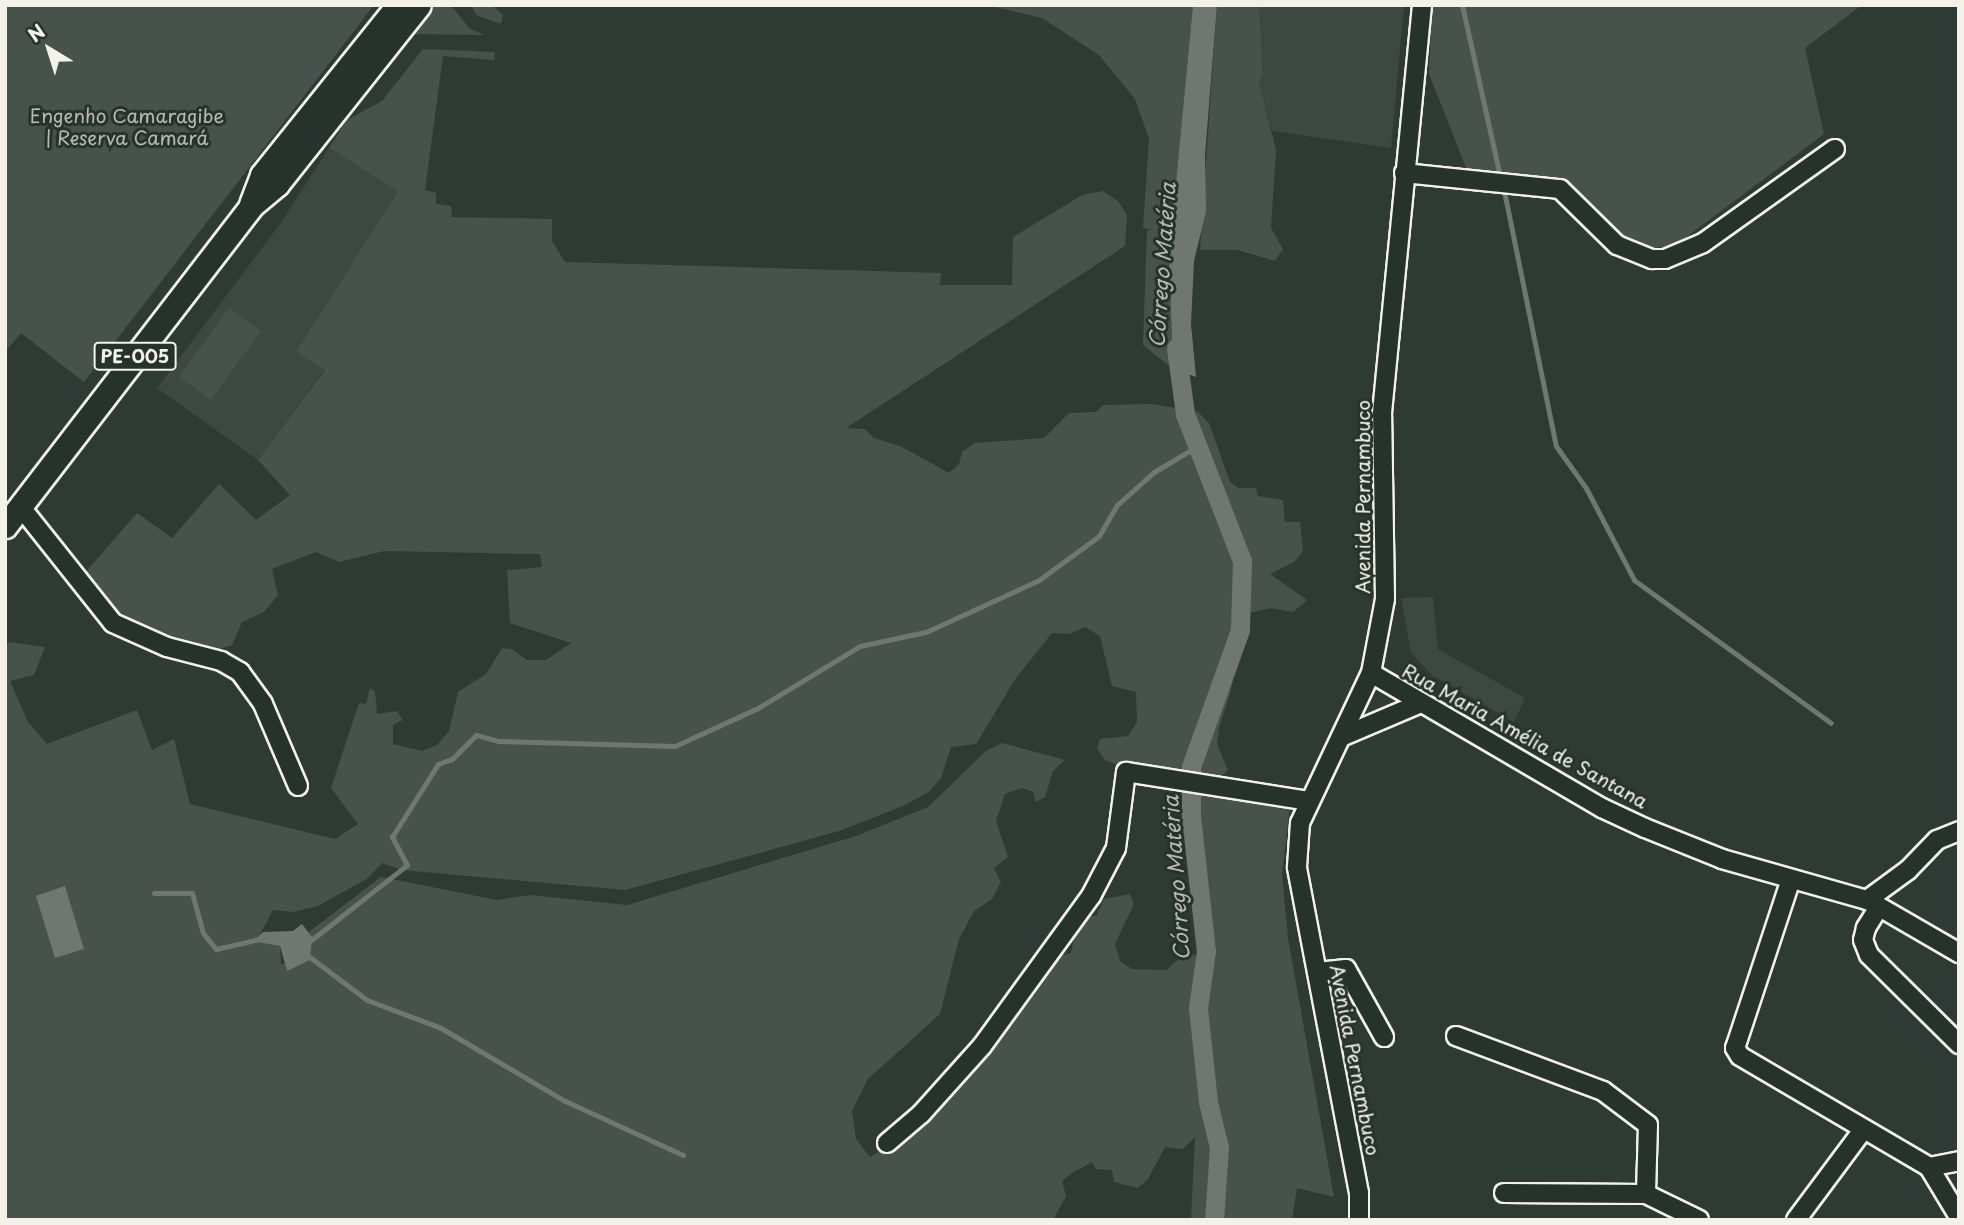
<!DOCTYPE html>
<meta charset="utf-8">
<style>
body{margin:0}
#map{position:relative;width:1964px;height:1225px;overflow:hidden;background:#2e3b34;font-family:"Playpen Sans",sans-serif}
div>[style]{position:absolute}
.built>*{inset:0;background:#3c4841}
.green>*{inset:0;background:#48524c}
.water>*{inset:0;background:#6f7770}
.stream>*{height:5px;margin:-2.5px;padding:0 2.5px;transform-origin:2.5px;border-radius:2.5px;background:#6f7770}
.canal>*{height:19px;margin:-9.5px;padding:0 9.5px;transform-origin:9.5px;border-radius:9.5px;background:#6f7770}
.roads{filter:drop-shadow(2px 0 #f4f1e8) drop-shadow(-2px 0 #f4f1e8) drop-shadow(0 2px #f4f1e8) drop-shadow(0 -2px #f4f1e8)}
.minor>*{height:18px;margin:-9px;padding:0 9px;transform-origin:9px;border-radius:9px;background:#26332d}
.major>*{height:23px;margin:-11.5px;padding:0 11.5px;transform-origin:11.5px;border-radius:11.5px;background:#26332d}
span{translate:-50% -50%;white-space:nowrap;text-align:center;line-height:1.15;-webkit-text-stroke:6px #26332d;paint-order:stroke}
.shield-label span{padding:2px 5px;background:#26332d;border:2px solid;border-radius:5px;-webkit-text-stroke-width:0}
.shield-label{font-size:18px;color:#f4f1e8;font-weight:700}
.park-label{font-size:19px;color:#b8b9b1}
.street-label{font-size:19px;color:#f4f1e8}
.water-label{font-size:21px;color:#b8bab2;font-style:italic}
.frame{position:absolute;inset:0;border:7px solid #f4f1e8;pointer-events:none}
.north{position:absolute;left:14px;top:14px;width:70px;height:70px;-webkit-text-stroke:5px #26332d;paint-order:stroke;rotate:322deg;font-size:19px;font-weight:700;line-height:28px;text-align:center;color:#f4f1e8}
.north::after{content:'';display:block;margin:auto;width:24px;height:32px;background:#f4f1e8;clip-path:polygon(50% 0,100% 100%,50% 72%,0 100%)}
</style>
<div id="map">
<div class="built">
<div style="clip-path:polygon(1259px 5px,1404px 5px,1391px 148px,1272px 131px,1259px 82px,1263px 74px)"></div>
<div style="clip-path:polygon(329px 148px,399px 190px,296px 352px,325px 369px,258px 460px,157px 388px,280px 224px)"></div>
<div style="clip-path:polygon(1433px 597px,1438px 649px,1525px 698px,1514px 722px,1432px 675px,1411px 653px,1401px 598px)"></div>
</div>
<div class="green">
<div style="clip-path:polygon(5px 5px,374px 5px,84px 382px,21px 333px,5px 352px)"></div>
<div style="clip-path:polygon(434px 5px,451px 5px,469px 28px,484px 35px,410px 34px)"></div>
<div style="clip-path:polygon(471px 5px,491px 5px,503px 15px,501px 24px,476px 15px)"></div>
<div style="clip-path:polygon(987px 5px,1193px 5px,1169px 255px,1173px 369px,1143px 345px,1147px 230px,1153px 230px,1143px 228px,1149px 139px,1135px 99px,1099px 55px,1042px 18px)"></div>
<div style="clip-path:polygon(1217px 5px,1259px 5px,1263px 74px,1259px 82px,1276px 150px,1271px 228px,1283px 249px,1275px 261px,1238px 250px,1200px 250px)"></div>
<div style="clip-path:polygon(1432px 5px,1862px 5px,1805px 48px,1824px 134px,1673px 247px,1624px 248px,1576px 194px,1510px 175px,1467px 170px,1429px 74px)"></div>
<div style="clip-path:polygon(423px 49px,495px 52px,494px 60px,443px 56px,425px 190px,436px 193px,436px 204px,451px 206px,452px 217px,552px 219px,552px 241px,565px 262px,941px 273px,940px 285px,1012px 285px,1013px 237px,1082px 195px,1103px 191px,1118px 201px,1127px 215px,1125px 246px,846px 428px,865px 429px,874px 438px,900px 446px,949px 473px,959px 464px,962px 452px,975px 443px,1044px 438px,1069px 413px,1096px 412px,1103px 405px,1152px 404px,1198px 412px,1209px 423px,1230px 482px,1238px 488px,1256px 488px,1258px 496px,1283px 500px,1285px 522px,1300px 522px,1303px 551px,1294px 562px,1270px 574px,1307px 600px,1293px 612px,1271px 608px,1245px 614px,1231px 690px,1219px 728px,1217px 744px,1228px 770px,1220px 778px,1126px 768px,1105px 760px,1097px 748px,1100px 739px,1128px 736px,1137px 722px,1136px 692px,1112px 686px,1100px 636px,1085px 627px,1070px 634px,1052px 633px,1016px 678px,976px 744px,951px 747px,941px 778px,929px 792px,903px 806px,839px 831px,625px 890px,402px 870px,382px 863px,368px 878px,318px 906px,293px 912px,273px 910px,256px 942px,280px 946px,281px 964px,310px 960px,309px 932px,381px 877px,497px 900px,530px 895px,627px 905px,856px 836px,928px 807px,986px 751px,1002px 743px,1065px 760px,1053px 771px,1045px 797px,1036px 802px,1033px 792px,1022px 788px,1005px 794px,996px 821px,1008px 857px,994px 868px,1001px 882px,992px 899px,974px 911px,959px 939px,940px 1014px,868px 1079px,852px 1111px,856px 1139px,870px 1157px,901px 1139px,953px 1094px,1051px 958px,1071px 953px,1078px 920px,1097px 915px,1104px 899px,1130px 894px,1134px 904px,1115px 944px,1120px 961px,1132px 969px,1166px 970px,1185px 954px,1198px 956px,1181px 813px,1185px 784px,1290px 805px,1282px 874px,1288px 938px,1334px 1197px,1297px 1188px,1292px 1220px,1191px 1220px,1195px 1137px,1183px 1149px,1165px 1147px,1148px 1179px,1138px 1188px,1114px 1182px,1112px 1170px,1096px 1169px,1092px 1162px,1072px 1173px,1062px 1181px,1066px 1196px,1053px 1220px,5px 1220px,5px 647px,9px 642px,45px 647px,34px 675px,10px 681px,28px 722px,47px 744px,137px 710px,152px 750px,174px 739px,190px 804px,335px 839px,358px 824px,331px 788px,359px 703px,366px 704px,370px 688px,375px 692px,377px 714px,397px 711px,403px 720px,393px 725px,393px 744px,422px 751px,437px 745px,449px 731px,458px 692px,486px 674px,502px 648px,512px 649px,527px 660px,546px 660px,571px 643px,510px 623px,507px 570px,542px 567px,540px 554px,384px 551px,339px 562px,316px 552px,272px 569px,278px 595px,264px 612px,242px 622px,232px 645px,211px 652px,113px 623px,83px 575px,137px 513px,172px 538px,219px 484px,256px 520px,290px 495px,258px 460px,325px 370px,296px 352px,398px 191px,329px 148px,347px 120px,382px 101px)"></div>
<div style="clip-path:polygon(229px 308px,261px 331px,211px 400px,179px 377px)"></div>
</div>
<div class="water">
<div style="clip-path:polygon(1193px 5px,1217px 5px,1205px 155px,1206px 211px,1194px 261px,1191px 324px,1196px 377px,1173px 369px,1169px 255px)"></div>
<div style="clip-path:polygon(65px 886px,84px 949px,55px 958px,36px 896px)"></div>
<div style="clip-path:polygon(302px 924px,312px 937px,310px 960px,287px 971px,280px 946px,256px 942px,257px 938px,263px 932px,293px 931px)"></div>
</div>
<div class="stream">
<div style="left:1462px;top:5px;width:175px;rotate:77.5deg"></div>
<div style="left:1504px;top:191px;width:260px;rotate:78.5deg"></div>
<div style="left:1556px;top:446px;width:52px;rotate:54.5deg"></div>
<div style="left:1586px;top:488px;width:104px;rotate:62.4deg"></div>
<div style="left:1634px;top:580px;width:243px;rotate:36deg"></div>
<div style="left:154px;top:893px;width:38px"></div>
<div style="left:192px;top:893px;width:41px;rotate:74.6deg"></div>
<div style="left:203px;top:933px;width:21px;rotate:51deg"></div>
<div style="left:216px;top:949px;width:49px;rotate:-12.9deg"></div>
<div style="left:310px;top:941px;width:123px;rotate:-38.1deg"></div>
<div style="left:407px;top:865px;width:32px;rotate:-118deg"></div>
<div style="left:392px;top:837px;width:86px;rotate:-57.8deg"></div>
<div style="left:438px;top:764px;width:15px;rotate:-20deg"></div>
<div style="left:452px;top:759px;width:34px;rotate:-45deg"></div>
<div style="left:476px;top:735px;width:23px;rotate:15deg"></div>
<div style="left:498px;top:741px;width:177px;rotate:1.6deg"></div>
<div style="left:675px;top:746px;width:91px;rotate:-24.6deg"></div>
<div style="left:758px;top:708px;width:119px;rotate:-31.3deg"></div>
<div style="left:860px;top:646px;width:67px;rotate:-12deg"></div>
<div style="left:926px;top:632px;width:124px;rotate:-24.7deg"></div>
<div style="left:1039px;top:580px;width:74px;rotate:-36.3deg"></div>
<div style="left:1099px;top:536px;width:36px;rotate:-60deg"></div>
<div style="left:1117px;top:505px;width:50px;rotate:-41.7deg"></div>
<div style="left:1154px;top:472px;width:49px;rotate:-30.8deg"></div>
<div style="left:307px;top:955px;width:75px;rotate:36.9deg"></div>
<div style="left:367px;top:1000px;width:79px;rotate:20.7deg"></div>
<div style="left:441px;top:1028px;width:142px;rotate:30.5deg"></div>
<div style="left:563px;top:1100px;width:132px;rotate:24.6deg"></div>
</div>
<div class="canal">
<div style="left:1176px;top:348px;width:67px;rotate:82.2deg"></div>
<div style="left:1185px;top:414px;width:158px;rotate:68.8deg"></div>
<div style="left:1242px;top:561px;width:69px;rotate:91.7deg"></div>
<div style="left:1240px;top:630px;width:145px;rotate:109.7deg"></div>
<div style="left:1191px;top:767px;width:49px;rotate:90deg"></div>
<div style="left:1191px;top:816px;width:136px;rotate:83.7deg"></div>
<div style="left:1206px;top:951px;width:58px;rotate:98deg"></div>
<div style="left:1198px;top:1008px;width:95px;rotate:83.9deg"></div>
<div style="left:1208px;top:1102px;width:46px;rotate:76.3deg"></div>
<div style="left:1219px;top:1147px;width:73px;rotate:93.9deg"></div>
</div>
<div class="roads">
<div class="minor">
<div style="left:1404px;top:173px;width:157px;rotate:5.9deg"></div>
<div style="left:1560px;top:189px;width:80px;rotate:44.5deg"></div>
<div style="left:1617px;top:245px;width:38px;rotate:22deg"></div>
<div style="left:1652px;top:259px;width:13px"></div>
<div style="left:1665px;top:259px;width:41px;rotate:-22.8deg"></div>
<div style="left:1703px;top:243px;width:162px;rotate:-35.5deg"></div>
<div style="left:20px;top:506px;width:149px;rotate:51.5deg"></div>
<div style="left:113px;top:623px;width:59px;rotate:24deg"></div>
<div style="left:167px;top:647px;width:56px;rotate:14.5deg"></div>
<div style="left:221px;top:661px;width:22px;rotate:30deg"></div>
<div style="left:240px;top:672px;width:39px;rotate:54deg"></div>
<div style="left:263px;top:704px;width:89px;rotate:66.9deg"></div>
<div style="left:1371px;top:673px;width:268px;rotate:30.3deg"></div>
<div style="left:1602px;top:808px;width:47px;rotate:24.9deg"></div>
<div style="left:1645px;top:828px;width:83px;rotate:21.9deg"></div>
<div style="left:1722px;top:859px;width:151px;rotate:15.8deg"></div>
<div style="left:1867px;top:900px;width:51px;rotate:-36.2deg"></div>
<div style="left:1908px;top:870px;width:42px;rotate:-46deg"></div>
<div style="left:1937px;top:840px;width:24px;rotate:-22deg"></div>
<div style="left:1341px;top:737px;width:87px;rotate:-23deg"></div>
<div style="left:1791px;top:879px;width:178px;rotate:108.3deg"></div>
<div style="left:1735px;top:1048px;width:9px;rotate:58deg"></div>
<div style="left:1740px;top:1056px;width:219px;rotate:30.4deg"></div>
<div style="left:1929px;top:1167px;width:58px;rotate:59deg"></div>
<div style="left:1871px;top:902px;width:102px;rotate:30.1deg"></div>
<div style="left:1879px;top:907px;width:25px;rotate:122deg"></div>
<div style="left:1866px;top:928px;width:12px;rotate:104deg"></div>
<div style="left:1863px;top:940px;width:16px;rotate:68deg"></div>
<div style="left:1869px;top:955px;width:127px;rotate:44.7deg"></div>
<div style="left:1317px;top:972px;width:29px;rotate:-6deg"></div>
<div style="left:1346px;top:969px;width:78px;rotate:60.8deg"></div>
<div style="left:1456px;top:1036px;width:157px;rotate:20.5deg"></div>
<div style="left:1603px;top:1091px;width:56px;rotate:37.1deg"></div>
<div style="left:1648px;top:1125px;width:69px;rotate:91.7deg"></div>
<div style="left:1646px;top:1194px;width:59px;rotate:26.1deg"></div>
<div style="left:887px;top:1143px;width:45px;rotate:-40.5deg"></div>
<div style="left:921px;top:1114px;width:91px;rotate:-48.1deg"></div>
<div style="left:982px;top:1046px;width:185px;rotate:-54deg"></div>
<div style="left:1091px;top:896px;width:54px;rotate:-62.5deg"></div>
<div style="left:1116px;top:848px;width:77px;rotate:-82.5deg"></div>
<div style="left:1126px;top:772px;width:186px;rotate:9deg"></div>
<div style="left:1929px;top:1167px;width:31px;rotate:-11deg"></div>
<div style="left:1504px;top:1193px;width:142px;rotate:0.4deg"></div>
<div style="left:1359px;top:1220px;width:27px;rotate:-90deg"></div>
<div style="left:1359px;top:1193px;width:332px;rotate:-100.8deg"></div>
<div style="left:1297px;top:867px;width:44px;rotate:-86.1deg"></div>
<div style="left:1300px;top:823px;width:166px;rotate:-64.7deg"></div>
<div style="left:1371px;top:673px;width:75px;rotate:-79.3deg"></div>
<div style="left:1385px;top:599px;width:186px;rotate:-90.9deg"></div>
<div style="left:1382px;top:413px;width:410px;rotate:-84.4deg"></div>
<div style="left:1796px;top:1220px;width:112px;rotate:-53.3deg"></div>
</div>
<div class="major">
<div style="left:251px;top:204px;width:31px;rotate:-69deg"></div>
<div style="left:262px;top:175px;width:218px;rotate:-51.3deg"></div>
<div style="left:5px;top:526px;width:404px;rotate:-52.4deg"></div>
<div style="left:251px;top:206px;width:34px;rotate:-40deg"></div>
<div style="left:277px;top:184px;width:228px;rotate:-51.6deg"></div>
</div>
</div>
<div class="shield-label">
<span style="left:135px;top:356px">PE-005</span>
</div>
<div class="park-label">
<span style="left:127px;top:127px">Engenho Camaragibe<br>| Reserva Camará</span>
</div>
<div class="street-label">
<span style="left:1363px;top:497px;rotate:-90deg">Avenida Pernambuco</span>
<span style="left:1525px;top:736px;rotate:29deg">Rua Maria Amélia de Santana</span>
<span style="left:1355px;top:1060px;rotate:79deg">Avenida Pernambuco</span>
</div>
<div class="water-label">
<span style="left:1161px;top:265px;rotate:-86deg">Córrego Matéria</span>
<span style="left:1175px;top:878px;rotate:-94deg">Córrego Matéria</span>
</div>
<div class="frame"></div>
<div class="north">N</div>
</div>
